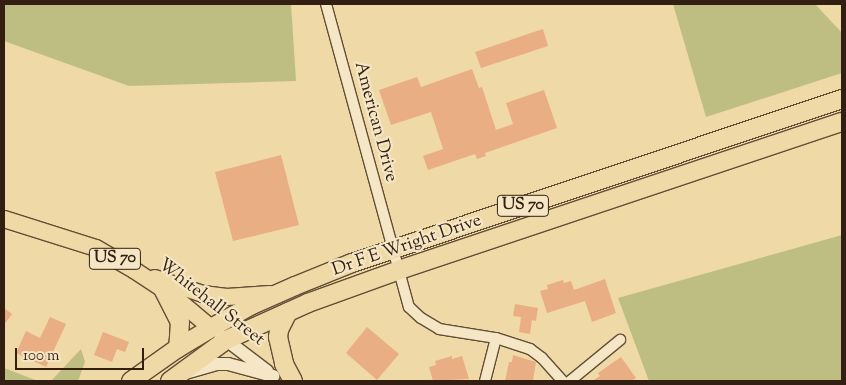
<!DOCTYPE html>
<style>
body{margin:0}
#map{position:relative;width:846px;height:385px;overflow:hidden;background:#efd9a6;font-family:"Sorts Mill Goudy",serif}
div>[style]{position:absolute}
.green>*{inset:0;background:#bebe83}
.building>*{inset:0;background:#e9ae84}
.roads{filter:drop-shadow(1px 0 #624e36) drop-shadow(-1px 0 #624e36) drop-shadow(0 1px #624e36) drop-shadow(0 -1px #624e36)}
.minor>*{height:10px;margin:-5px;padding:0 5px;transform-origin:5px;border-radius:5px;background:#f5e6c5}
.tertiary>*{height:12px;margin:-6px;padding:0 6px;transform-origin:6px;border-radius:6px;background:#f5e6c5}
.primary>*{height:16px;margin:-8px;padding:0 8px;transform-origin:8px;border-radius:8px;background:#efd9a6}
.trunk>*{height:18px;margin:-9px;padding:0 9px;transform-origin:9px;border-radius:9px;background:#efd9a6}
span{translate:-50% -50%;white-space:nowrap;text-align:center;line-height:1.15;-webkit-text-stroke:4.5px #f5e6c5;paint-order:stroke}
.shield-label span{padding:1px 4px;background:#f5e6c5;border:1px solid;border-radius:4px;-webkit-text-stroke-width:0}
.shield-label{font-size:16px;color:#331f11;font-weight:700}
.street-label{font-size:18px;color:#331f11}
.frame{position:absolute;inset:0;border:5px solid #331f11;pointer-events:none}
.scale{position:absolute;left:15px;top:348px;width:129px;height:22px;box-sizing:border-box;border:2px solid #331f11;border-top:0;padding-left:6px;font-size:15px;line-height:18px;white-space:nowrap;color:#331f11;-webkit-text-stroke:4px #f5e6c5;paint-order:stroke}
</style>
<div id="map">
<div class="green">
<div style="clip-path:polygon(4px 4px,291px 4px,296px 81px,129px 86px,4px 41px)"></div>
<div style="clip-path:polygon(673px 4px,815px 4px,842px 33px,842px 73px,706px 117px)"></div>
<div style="clip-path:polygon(842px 235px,842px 381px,649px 381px,618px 298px)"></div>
<div style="clip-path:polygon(81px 349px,85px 362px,78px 381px,51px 381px)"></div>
<div style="clip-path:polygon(4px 368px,38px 381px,4px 381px)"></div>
</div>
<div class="building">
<div style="clip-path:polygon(543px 29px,548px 46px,481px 68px,475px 52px)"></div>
<div style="clip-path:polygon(472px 69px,479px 88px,482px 87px,496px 130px,513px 124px,506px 103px,544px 90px,557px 128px,485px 153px,486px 156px,477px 159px,475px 154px,428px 170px,423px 156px,443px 149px,431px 112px,391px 125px,379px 90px,417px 77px,421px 87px)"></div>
<div style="clip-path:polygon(281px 155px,299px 225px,233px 241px,215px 172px)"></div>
<div style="clip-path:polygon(605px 279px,616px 313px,592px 322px,585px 301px,547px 313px,540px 291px,548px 289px,547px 285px,563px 280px,564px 283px,571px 281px,574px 290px)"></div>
<div style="clip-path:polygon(515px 304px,538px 308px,536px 321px,532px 320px,530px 334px,519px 332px,521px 317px,513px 316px)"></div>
<div style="clip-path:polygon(4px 308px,12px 314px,4px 325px)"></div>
<div style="clip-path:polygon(50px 317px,66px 324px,46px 367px,16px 353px,26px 331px,40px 338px)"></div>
<div style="clip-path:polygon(367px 327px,399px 354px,377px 380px,346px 353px)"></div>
<div style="clip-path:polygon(103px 332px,129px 342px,125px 352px,117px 349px,112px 362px,94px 355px)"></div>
<div style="clip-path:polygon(513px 355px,536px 362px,533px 381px,505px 381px,509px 362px,512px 362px)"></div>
<div style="clip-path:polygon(452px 356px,452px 359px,462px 356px,469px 379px,433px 381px,429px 367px,436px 365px,435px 361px)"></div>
<div style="clip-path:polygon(621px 357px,636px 378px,631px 381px,592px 381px,600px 376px,598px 373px)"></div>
</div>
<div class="roads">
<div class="minor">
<div style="left:326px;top:4px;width:314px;rotate:74.7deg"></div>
<div style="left:409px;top:307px;width:16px;rotate:43deg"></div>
<div style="left:421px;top:318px;width:21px;rotate:31deg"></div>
<div style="left:439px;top:329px;width:58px;rotate:9deg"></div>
<div style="left:496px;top:338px;width:36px;rotate:18deg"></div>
<div style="left:530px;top:349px;width:15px;rotate:37deg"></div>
<div style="left:542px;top:358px;width:31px;rotate:48deg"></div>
<div style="left:485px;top:381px;width:44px;rotate:-75.7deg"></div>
<div style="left:570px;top:381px;width:65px;rotate:-39.4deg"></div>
</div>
<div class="tertiary">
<div style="left:221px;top:336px;width:58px;rotate:37.3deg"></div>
<div style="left:189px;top:372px;width:29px;rotate:-16deg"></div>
<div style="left:217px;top:364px;width:11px"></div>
<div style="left:228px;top:364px;width:47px;rotate:14.9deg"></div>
</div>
<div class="primary">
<div style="left:4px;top:219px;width:96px;rotate:17.5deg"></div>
<div style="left:96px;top:248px;width:44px;rotate:30.1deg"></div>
<div style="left:134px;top:270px;width:45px;rotate:33.3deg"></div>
<div style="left:172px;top:295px;width:51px;rotate:40.2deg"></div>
<div style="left:155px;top:278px;width:51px;rotate:18.4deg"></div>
<div style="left:203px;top:294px;width:24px;rotate:7deg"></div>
<div style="left:227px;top:297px;width:43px;rotate:-4deg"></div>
</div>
<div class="trunk">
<div style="left:163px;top:289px;width:37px;rotate:63deg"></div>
<div style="left:180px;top:322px;width:26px;rotate:94deg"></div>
<div style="left:288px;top:312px;width:20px;rotate:117deg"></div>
<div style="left:279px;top:330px;width:7px;rotate:98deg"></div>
<div style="left:278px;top:337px;width:28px;rotate:77deg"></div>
<div style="left:284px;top:364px;width:19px;rotate:62deg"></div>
<div style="left:131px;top:381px;width:57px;rotate:-35.1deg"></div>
<div style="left:178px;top:348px;width:39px;rotate:-31deg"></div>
<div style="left:211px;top:328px;width:47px;rotate:-29.3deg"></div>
<div style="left:252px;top:305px;width:47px;rotate:-23.8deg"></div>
<div style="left:295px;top:286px;width:61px;rotate:-22deg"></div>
<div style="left:352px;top:263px;width:517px;rotate:-18.51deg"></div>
<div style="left:170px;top:381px;width:69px;rotate:-36.2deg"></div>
<div style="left:226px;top:340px;width:90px;rotate:-24.3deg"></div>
<div style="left:308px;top:303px;width:97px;rotate:-19.9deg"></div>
<div style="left:399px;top:270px;width:467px;rotate:-18.5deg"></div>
</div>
</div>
<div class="shield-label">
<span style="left:523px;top:206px">US 70</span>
<span style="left:115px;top:259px">US 70</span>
</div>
<div class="street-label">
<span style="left:375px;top:122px;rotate:75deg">American Drive</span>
<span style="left:407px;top:246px;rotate:-19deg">Dr F E Wright Drive</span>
<span style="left:211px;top:303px;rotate:38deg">Whitehall Street</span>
</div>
<div class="frame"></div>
<div class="scale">100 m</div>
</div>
